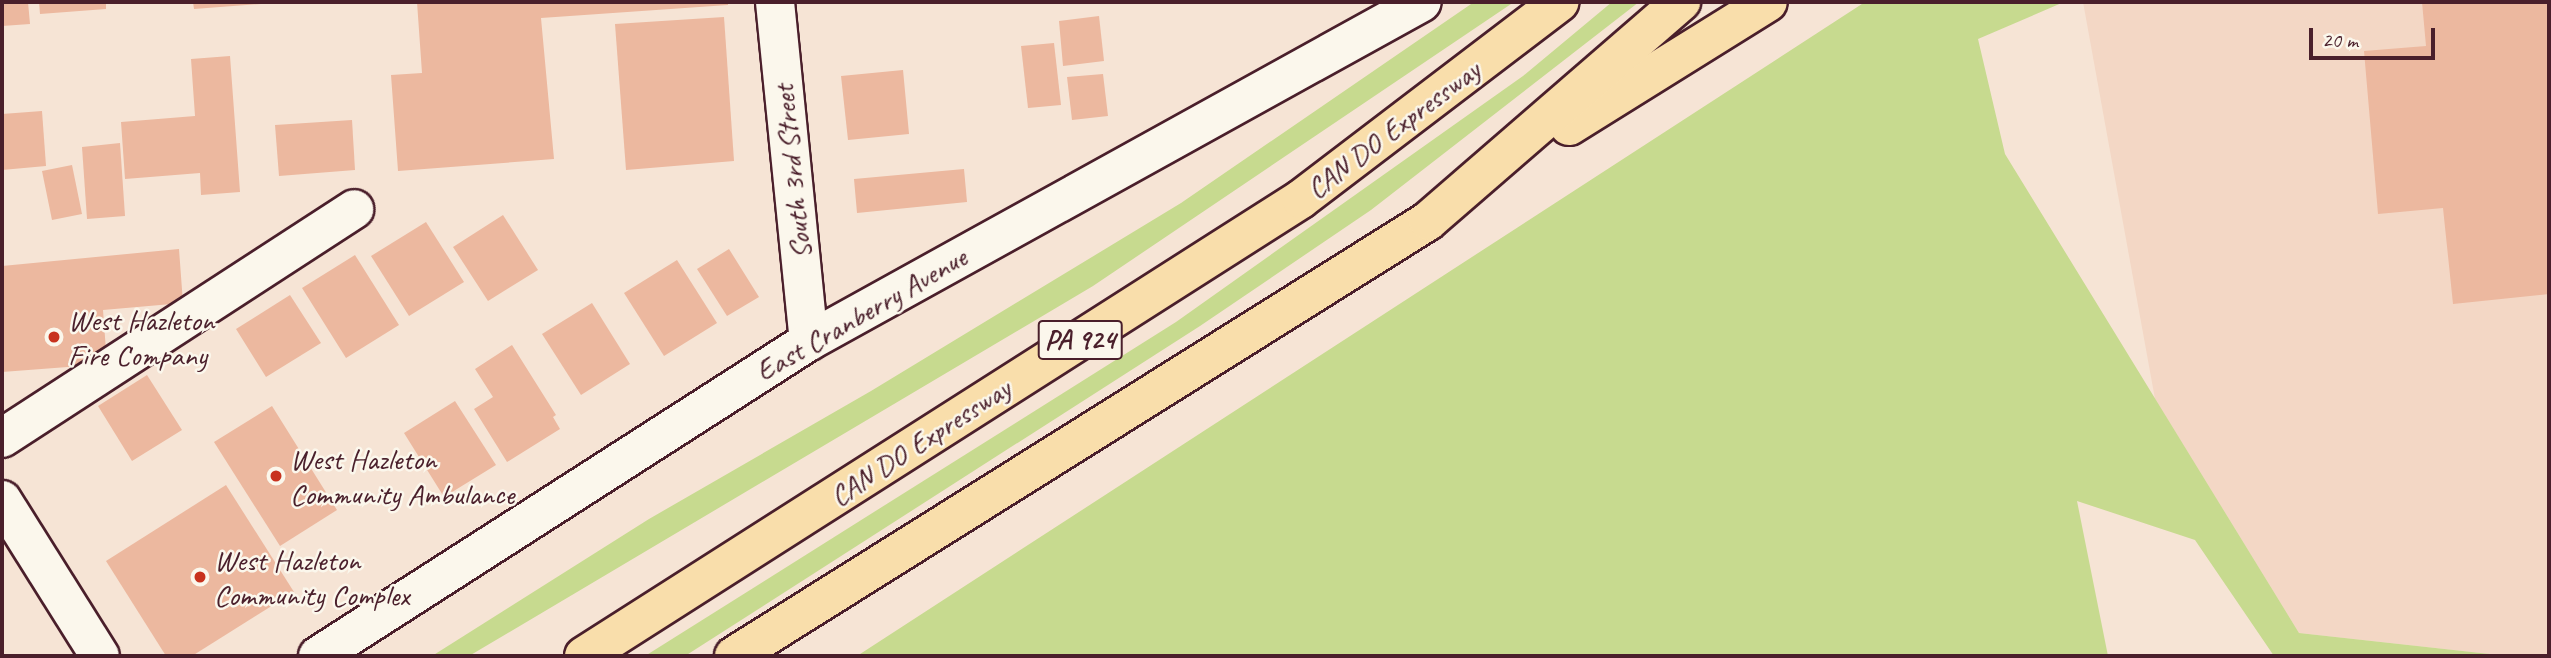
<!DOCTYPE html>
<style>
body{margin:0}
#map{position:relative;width:2551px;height:658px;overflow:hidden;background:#f6e4d5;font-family:Caveat,sans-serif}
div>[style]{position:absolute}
.built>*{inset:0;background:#f3d7c5}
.green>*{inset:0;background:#c7da8f}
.building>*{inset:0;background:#ecb89f}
.roads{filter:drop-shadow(2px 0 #4a1f2b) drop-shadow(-2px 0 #4a1f2b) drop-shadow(0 2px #4a1f2b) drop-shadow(0 -2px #4a1f2b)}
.minor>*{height:38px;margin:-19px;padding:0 19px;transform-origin:19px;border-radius:19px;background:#fbf7ec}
.major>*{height:38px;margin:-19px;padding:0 19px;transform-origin:19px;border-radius:19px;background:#f9deab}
.dots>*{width:19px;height:19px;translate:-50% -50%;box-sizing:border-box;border:4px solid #fbf7ec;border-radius:50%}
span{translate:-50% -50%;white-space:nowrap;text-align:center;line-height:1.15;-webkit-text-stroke:5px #fbf7ec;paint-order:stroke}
.shield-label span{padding:2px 5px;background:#fbf7ec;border:2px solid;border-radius:5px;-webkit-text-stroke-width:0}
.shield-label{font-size:28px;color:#4a1f2b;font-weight:700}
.street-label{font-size:30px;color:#4a1f2b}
.poi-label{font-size:30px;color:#4a1f2b}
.left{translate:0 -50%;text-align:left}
.frame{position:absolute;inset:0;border:4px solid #4a1f2b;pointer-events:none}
.scale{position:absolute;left:2309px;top:28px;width:126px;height:32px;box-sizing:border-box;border:4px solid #4a1f2b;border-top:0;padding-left:9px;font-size:21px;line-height:24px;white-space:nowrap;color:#4a1f2b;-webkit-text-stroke:5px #fbf7ec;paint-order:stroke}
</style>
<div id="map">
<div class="built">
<div style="clip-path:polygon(2083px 2px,2549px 2px,2549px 656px,2508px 656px,2299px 633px,2155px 399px)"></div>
</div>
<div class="green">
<div style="clip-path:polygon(1474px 2px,1514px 2px,1093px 286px,469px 656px,432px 656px,649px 519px,871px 391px,1181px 203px)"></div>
<div style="clip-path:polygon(1612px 2px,1639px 2px,1371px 210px,1200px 326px,685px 656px,645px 656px,1176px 322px,1523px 76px)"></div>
<div style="clip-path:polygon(1865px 2px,2064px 2px,1978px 39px,2005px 154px,2299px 633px,2508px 656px,2274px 656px,2195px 540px,2077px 501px,2108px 656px,857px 656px)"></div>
</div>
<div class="building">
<div style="clip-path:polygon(2px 2px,28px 2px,30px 24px,2px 26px)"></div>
<div style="clip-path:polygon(39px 2px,106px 2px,106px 9px,40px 14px)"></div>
<div style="clip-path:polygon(193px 2px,261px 2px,261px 4px,194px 9px)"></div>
<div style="clip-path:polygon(417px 2px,728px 2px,728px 5px,541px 18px,554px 159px,398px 171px,391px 75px,422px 73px)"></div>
<div style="clip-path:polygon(2422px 2px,2549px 2px,2549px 294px,2453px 304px,2443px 208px,2378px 214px,2364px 51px,2426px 46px)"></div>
<div style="clip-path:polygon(1099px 16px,1104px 61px,1063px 66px,1059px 21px)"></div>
<div style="clip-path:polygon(724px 17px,734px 161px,626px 170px,615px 24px)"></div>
<div style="clip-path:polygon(1054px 43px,1061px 105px,1028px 108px,1021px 46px)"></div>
<div style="clip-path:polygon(230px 56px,240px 192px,201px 195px,200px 173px,125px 179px,121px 122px,195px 116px,191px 59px)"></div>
<div style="clip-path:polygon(903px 70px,909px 134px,848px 140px,841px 76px)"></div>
<div style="clip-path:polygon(1103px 74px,1108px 116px,1072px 120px,1067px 77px)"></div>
<div style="clip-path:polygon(42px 111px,46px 166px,2px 170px,2px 114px)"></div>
<div style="clip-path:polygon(352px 120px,355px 170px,279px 176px,275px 125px)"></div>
<div style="clip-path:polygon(120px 143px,125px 216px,87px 219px,82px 147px)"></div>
<div style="clip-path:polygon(72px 165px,82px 214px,52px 220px,42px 171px)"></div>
<div style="clip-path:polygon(964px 169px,967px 202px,857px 213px,854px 179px)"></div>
<div style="clip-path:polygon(503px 215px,538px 270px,488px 301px,453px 247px)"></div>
<div style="clip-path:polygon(426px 222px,464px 282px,409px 316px,371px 256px)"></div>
<div style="clip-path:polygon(179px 249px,183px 303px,103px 310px,107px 364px,2px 372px,2px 266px)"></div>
<div style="clip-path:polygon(729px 249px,759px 297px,727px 316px,697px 269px)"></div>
<div style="clip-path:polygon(355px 255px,399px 325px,346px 358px,302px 288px)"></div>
<div style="clip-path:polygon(677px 260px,717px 323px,664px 356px,624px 293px)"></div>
<div style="clip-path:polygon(290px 295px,321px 343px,266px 377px,236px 329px)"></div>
<div style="clip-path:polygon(592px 303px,630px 364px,581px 395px,542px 334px)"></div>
<div style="clip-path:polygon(512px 345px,556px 415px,553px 417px,560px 429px,507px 462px,474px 409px,493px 397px,475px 369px)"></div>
<div style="clip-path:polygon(147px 375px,182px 430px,132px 461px,98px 406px)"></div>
<div style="clip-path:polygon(455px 401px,496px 465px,444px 497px,404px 433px)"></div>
<div style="clip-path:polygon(272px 406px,337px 510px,280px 546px,214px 442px)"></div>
<div style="clip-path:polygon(226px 485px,294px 592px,192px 656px,166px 656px,106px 561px)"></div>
</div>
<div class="roads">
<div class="minor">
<div style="left:775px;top:2px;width:341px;rotate:84.3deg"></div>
<div style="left:2px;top:438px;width:420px;rotate:-33deg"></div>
<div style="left:2px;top:500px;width:184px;rotate:57.9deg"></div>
<div style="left:318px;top:656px;width:583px;rotate:-32.68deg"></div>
<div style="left:809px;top:341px;width:700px;rotate:-28.94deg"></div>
</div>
<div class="major">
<div style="left:1569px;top:126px;width:234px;rotate:-31.9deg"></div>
<div style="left:584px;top:656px;width:850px;rotate:-32.51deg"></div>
<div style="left:1301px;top:199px;width:325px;rotate:-37.3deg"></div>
<div style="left:734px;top:656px;width:819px;rotate:-32.08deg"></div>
<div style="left:1428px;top:221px;width:335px;rotate:-40.9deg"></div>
</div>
</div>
<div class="dots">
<div style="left:54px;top:337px;background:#c8321e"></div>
<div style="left:276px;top:476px;background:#c8321e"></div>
<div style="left:200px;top:577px;background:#c8321e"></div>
</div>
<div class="shield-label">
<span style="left:1080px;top:340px">PA 924</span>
</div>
<div class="street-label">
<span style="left:1393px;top:129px;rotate:-37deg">CAN DO Expressway</span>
<span style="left:792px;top:172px;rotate:-96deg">South 3rd Street</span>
<span style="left:861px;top:314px;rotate:-30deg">East Cranberry Avenue</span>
<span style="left:920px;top:442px;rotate:-33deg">CAN DO Expressway</span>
</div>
<div class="poi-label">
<span class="left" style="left:68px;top:337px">West Hazleton<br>Fire Company</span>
<span class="left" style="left:290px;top:476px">West Hazleton<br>Community Ambulance</span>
<span class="left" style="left:214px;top:577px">West Hazleton<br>Community Complex</span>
</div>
<div class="frame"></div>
<div class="scale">20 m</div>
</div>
